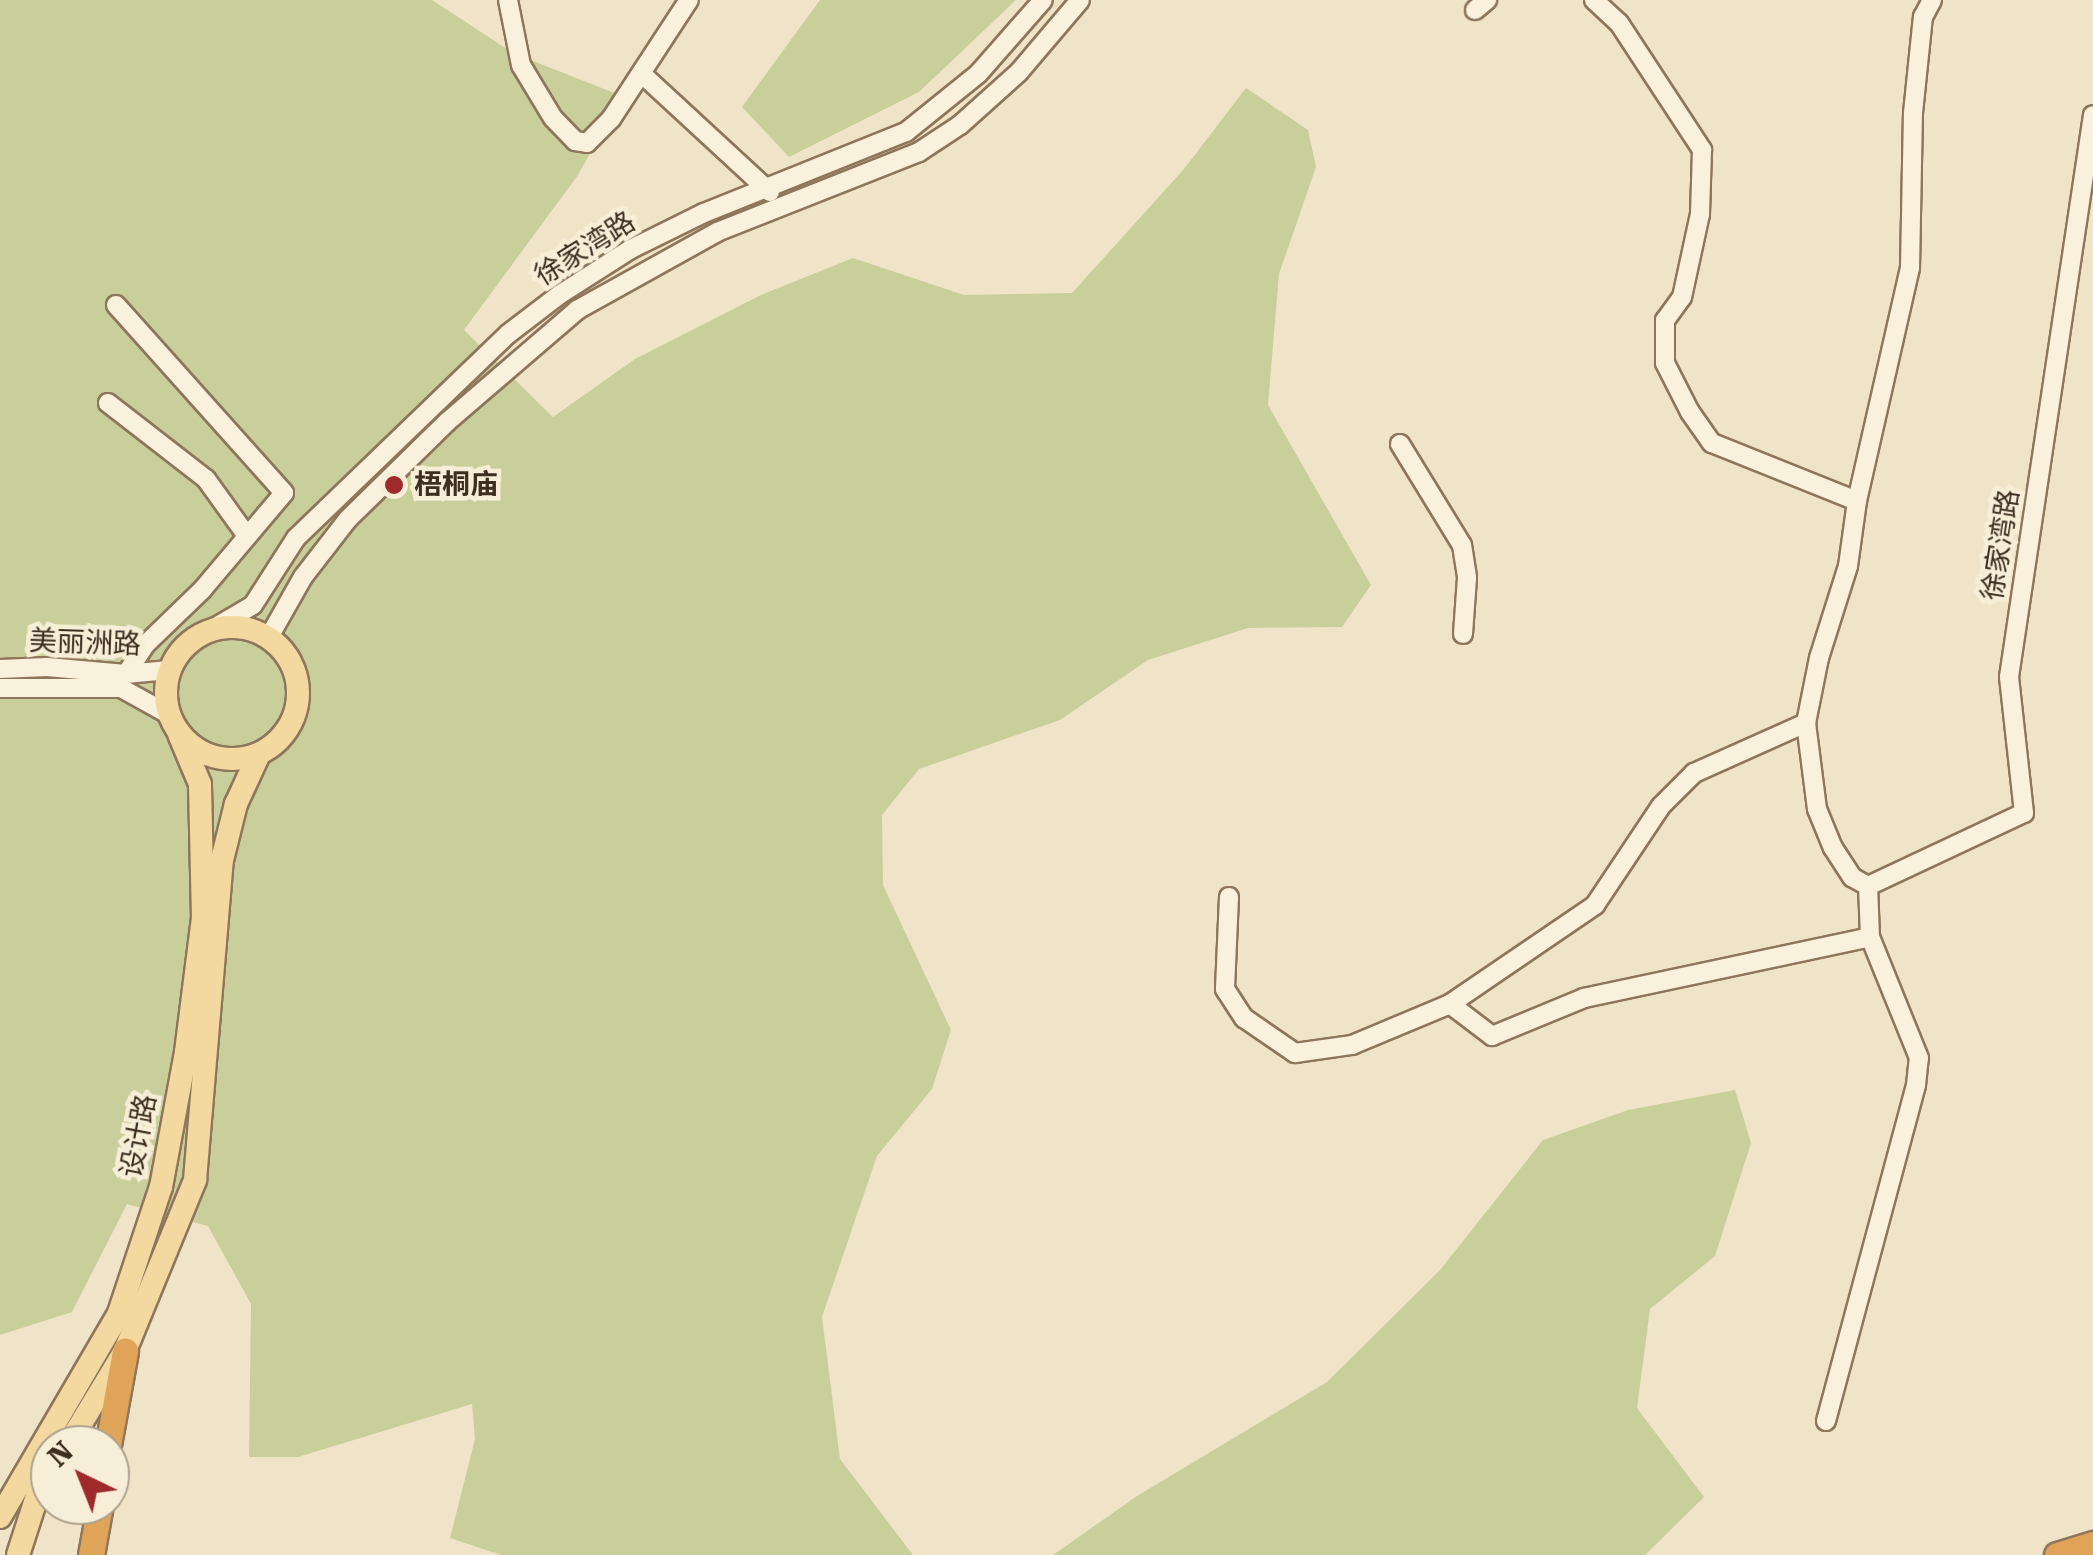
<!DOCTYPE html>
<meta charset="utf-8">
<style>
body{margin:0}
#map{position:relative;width:2093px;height:1555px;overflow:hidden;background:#f0e4c8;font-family:"Roboto Serif","Noto Sans SC",serif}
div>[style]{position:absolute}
.green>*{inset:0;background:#c9cf9b}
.roads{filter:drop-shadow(2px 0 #8d765c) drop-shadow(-2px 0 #8d765c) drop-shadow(0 2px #8d765c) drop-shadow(0 -2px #8d765c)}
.minor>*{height:18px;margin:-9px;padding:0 9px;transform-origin:9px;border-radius:9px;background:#faf1dc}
.major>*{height:22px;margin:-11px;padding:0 11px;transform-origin:11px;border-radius:11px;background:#f3d9a0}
.major>.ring{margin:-11px;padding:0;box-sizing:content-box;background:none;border:22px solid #f3d9a0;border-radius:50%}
.highway>*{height:25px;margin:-12.5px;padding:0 12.5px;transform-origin:12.5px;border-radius:12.5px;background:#e0a458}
.dots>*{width:28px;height:28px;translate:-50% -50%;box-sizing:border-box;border:5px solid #f7eed8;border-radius:50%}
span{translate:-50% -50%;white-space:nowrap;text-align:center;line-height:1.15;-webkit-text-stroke:9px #f7eed8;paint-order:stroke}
.street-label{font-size:28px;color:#3d2e20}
.poi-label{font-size:28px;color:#3d2e20;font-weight:700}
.left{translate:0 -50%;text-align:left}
.north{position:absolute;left:30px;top:1425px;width:100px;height:100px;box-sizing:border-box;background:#f7eed8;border:2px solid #ada18e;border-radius:50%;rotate:317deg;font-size:28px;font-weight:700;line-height:40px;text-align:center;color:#3d2e20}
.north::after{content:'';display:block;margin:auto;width:35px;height:45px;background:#9e2a2b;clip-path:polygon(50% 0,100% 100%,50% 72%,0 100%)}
</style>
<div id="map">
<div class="green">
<div style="clip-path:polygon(0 0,432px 0,513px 53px,622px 96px,578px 175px,464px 330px,553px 417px,635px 359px,761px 295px,853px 258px,964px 295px,1072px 293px,1184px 169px,1246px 88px,1308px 130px,1316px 167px,1279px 274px,1268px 405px,1371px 585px,1342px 627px,1248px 628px,1148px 660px,1060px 720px,919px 769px,882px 815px,883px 885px,951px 1030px,932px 1089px,877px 1156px,822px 1317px,840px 1459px,913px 1555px,501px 1555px,450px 1538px,475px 1439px,472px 1404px,298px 1457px,249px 1457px,251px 1304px,208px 1226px,127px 1204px,72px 1312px,0 1335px)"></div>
<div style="clip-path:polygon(820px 0,1016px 0,919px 92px,789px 157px,742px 107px)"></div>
<div style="clip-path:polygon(1735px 1090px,1751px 1143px,1715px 1256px,1650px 1309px,1637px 1408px,1704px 1497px,1645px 1555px,1053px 1555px,1137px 1496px,1327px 1382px,1440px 1270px,1543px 1140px,1628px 1110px)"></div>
</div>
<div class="roads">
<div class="minor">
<div style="left:508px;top:0;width:66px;rotate:78.7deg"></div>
<div style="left:521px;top:65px;width:62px;rotate:58.9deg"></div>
<div style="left:553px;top:118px;width:32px;rotate:46deg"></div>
<div style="left:575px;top:141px;width:12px;rotate:9deg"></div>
<div style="left:587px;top:143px;width:34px;rotate:-45deg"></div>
<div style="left:611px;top:119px;width:142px;rotate:-56.8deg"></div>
<div style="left:1594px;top:0;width:34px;rotate:43deg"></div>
<div style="left:1619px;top:23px;width:152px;rotate:56.8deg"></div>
<div style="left:1702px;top:150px;width:64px;rotate:91.8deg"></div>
<div style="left:1700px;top:214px;width:85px;rotate:102.2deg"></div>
<div style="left:1682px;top:297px;width:29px;rotate:126deg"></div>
<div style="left:1665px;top:320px;width:43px;rotate:90deg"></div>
<div style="left:1665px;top:363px;width:55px;rotate:63deg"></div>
<div style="left:1690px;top:412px;width:38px;rotate:55deg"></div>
<div style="left:1712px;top:443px;width:156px;rotate:21.8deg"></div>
<div style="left:1475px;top:10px;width:16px;rotate:-40deg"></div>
<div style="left:642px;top:74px;width:174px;rotate:42.7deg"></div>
<div style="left:116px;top:305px;width:252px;rotate:48.2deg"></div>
<div style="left:284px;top:493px;width:127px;rotate:130.2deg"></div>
<div style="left:202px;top:590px;width:79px;rotate:136deg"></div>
<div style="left:145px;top:645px;width:35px;rotate:123deg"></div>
<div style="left:108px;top:403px;width:124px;rotate:37.8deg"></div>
<div style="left:206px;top:479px;width:70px;rotate:54.3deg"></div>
<div style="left:1400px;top:444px;width:119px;rotate:58.5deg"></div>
<div style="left:1462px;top:545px;width:33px;rotate:81deg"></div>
<div style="left:1467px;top:578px;width:56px;rotate:94.1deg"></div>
<div style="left:214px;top:628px;width:45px;rotate:-30.5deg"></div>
<div style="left:253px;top:605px;width:80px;rotate:-57.3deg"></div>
<div style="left:296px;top:538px;width:294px;rotate:-43.9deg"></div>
<div style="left:508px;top:334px;width:64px;rotate:-37.4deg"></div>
<div style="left:559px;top:295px;width:85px;rotate:-32.6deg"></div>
<div style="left:631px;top:249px;width:81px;rotate:-26.3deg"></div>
<div style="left:704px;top:213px;width:218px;rotate:-21.9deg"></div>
<div style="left:906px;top:132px;width:92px;rotate:-38.9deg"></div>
<div style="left:978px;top:74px;width:98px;rotate:-48.7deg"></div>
<div style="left:269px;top:637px;width:69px;rotate:-60.5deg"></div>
<div style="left:303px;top:577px;width:73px;rotate:-52.2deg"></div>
<div style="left:348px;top:519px;width:139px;rotate:-44.4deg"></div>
<div style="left:447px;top:422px;width:172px;rotate:-40.7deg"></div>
<div style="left:577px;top:310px;width:160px;rotate:-29.1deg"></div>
<div style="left:717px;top:232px;width:217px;rotate:-21.6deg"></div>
<div style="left:919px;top:152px;width:49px;rotate:-33.4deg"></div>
<div style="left:960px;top:125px;width:79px;rotate:-41.9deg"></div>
<div style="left:1019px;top:72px;width:94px;rotate:-49.7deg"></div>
<div style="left:0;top:669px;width:47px;rotate:-2.4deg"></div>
<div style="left:47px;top:667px;width:79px;rotate:5.1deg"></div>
<div style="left:126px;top:674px;width:43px;rotate:-5.3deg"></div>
<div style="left:0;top:688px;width:121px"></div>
<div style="left:121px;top:688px;width:54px;rotate:29deg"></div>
<div style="left:1868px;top:886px;width:172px;rotate:-25.1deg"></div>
<div style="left:2024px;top:813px;width:137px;rotate:-96.3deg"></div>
<div style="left:2009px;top:677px;width:568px;rotate:-81.5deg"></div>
<div style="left:1229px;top:897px;width:92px;rotate:92.5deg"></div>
<div style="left:1225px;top:989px;width:35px;rotate:57deg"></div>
<div style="left:1244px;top:1018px;width:62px;rotate:34.5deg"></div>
<div style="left:1295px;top:1053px;width:58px;rotate:-8deg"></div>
<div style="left:1352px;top:1045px;width:106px;rotate:-22.7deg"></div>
<div style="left:1450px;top:1004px;width:176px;rotate:-34.3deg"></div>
<div style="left:1595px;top:905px;width:119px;rotate:-56.3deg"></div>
<div style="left:1661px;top:806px;width:47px;rotate:-45deg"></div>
<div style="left:1694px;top:773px;width:123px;rotate:-24.1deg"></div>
<div style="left:1450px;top:1004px;width:53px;rotate:37.3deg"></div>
<div style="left:1492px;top:1036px;width:100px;rotate:-22.4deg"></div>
<div style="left:1584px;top:998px;width:292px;rotate:-12deg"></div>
<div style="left:1826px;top:1421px;width:348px;rotate:-75deg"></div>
<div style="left:1916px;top:1085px;width:27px;rotate:-84deg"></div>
<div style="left:1919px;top:1058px;width:131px;rotate:-112deg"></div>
<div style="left:1870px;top:937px;width:51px;rotate:-92.2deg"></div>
<div style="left:1868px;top:886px;width:18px;rotate:-151deg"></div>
<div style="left:1852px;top:877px;width:35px;rotate:-123deg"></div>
<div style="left:1833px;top:848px;width:42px;rotate:-112.3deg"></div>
<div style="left:1817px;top:809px;width:87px;rotate:-97.3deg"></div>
<div style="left:1806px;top:723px;width:66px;rotate:-78.7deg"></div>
<div style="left:1819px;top:658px;width:96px;rotate:-72.5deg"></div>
<div style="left:1848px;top:566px;width:66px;rotate:-82.1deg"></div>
<div style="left:1857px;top:501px;width:239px;rotate:-77.2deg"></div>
<div style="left:1910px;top:268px;width:155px;rotate:-88.9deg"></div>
<div style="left:1913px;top:113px;width:97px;rotate:-84.1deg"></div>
<div style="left:1923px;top:17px;width:19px;rotate:-62deg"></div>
</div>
<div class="major">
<div class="ring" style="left:166px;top:627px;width:110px;height:110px"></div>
<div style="left:68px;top:1445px;width:110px;rotate:-58.8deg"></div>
<div style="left:125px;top:1351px;width:185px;rotate:-67.7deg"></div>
<div style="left:195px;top:1180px;width:321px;rotate:-85.2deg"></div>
<div style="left:222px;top:860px;width:58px;rotate:-76deg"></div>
<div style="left:236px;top:804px;width:55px;rotate:-65.3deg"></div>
<div style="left:0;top:1517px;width:236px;rotate:-59.7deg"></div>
<div style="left:119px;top:1313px;width:133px;rotate:-71.6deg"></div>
<div style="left:161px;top:1187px;width:137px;rotate:-79.5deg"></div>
<div style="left:186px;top:1052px;width:135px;rotate:-82.8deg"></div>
<div style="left:203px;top:918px;width:134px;rotate:-91.3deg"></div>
<div style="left:200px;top:784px;width:54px;rotate:-112.8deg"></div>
<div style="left:18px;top:1555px;width:62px;rotate:-72.1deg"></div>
<div style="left:37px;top:1496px;width:25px;rotate:-58deg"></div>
</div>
<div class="highway">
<div style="left:108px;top:1445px;width:96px;rotate:-79.7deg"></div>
<div style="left:91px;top:1555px;width:51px;rotate:-79.8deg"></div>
<div style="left:2057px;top:1555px;width:38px;rotate:-17deg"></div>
</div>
</div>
<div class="dots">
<div style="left:394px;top:485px;background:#9e2a2b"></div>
</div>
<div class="street-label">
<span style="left:585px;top:249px;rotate:-32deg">徐家湾路</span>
<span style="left:2001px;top:545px;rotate:-81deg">徐家湾路</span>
<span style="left:85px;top:643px;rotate:2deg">美丽洲路</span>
<span style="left:139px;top:1136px;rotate:-79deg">设计路</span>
</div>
<div class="poi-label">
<span class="left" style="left:414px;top:485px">梧桐庙</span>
</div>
<div class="north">N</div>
</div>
